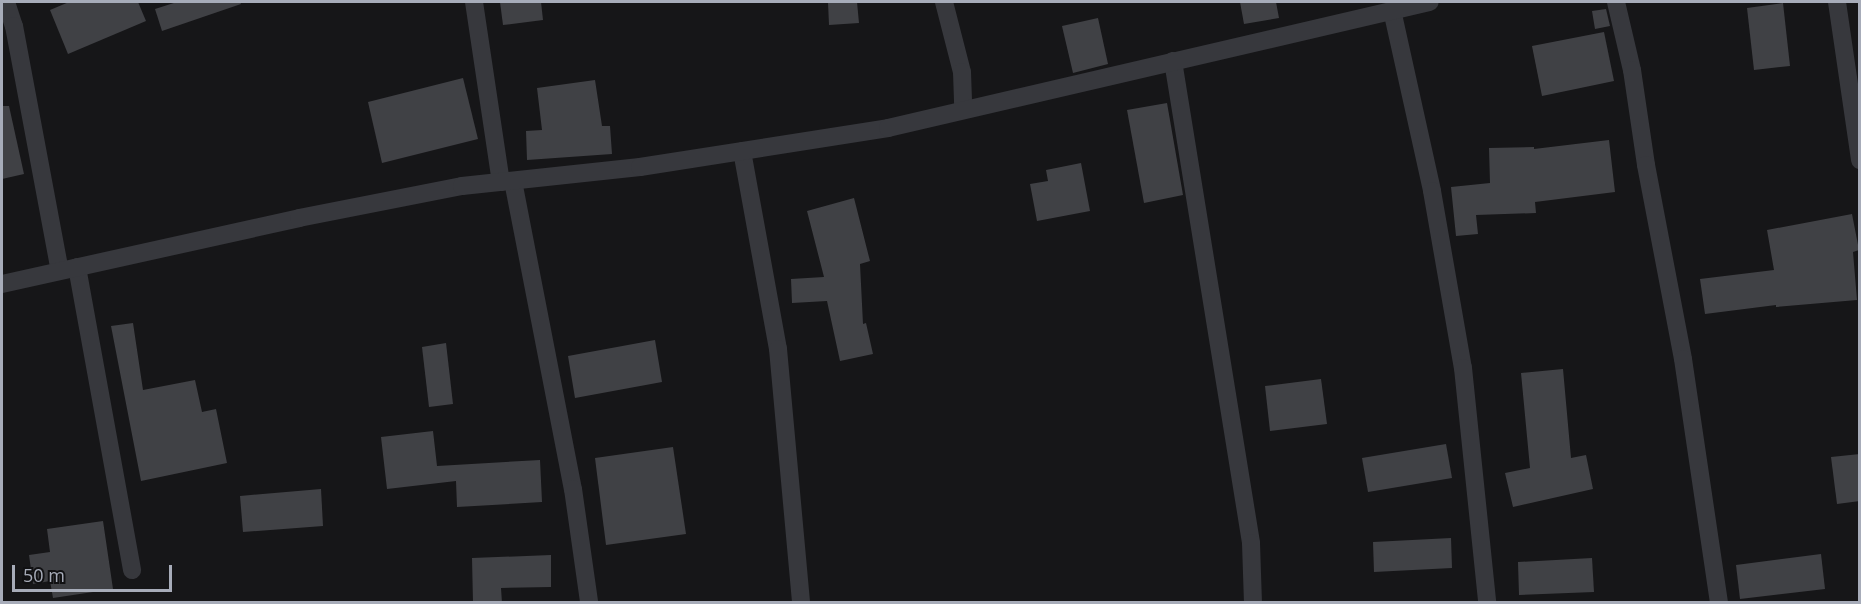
<!DOCTYPE html>
<style>
body{margin:0}
#map{position:relative;width:1861px;height:604px;overflow:hidden;background:#161618;font-family:"Open Sans",sans-serif}
div>[style]{position:absolute}
.building>*{inset:0;background:#404145}
.street>*{height:18px;margin:-9px;padding:0 9px;transform-origin:9px;border-radius:9px;background:#37383d}
span{translate:-50% -50%;white-space:nowrap;text-align:center;line-height:1.15;-webkit-text-stroke:5px #111113;paint-order:stroke}
.frame{position:absolute;inset:0;border:3px solid #a7acb9;pointer-events:none}
.scale{position:absolute;left:12px;top:565px;width:160px;height:27px;box-sizing:border-box;border:3px solid #a7acb9;border-top:0;padding-left:8px;font-size:18px;line-height:21px;white-space:nowrap;color:#a7acb9;-webkit-text-stroke:4px #111113;paint-order:stroke}
</style>
<div id="map">
<div class="building">
<div style="clip-path:polygon(69px 2px,138px 2px,146px 21px,68px 54px,50px 10px)"></div>
<div style="clip-path:polygon(177px 2px,240px 2px,241px 4px,162px 31px,155px 9px)"></div>
<div style="clip-path:polygon(500px 2px,541px 2px,543px 20px,503px 25px)"></div>
<div style="clip-path:polygon(828px 2px,857px 2px,859px 23px,829px 25px)"></div>
<div style="clip-path:polygon(1240px 2px,1276px 2px,1279px 18px,1244px 24px)"></div>
<div style="clip-path:polygon(1783px 3px,1790px 66px,1754px 70px,1747px 8px)"></div>
<div style="clip-path:polygon(1606px 9px,1610px 26px,1595px 29px,1592px 11px)"></div>
<div style="clip-path:polygon(1098px 18px,1108px 64px,1073px 73px,1062px 26px)"></div>
<div style="clip-path:polygon(1604px 32px,1614px 81px,1542px 96px,1532px 46px)"></div>
<div style="clip-path:polygon(463px 78px,478px 139px,382px 163px,368px 102px)"></div>
<div style="clip-path:polygon(595px 80px,602px 126px,610px 126px,612px 154px,527px 160px,526px 131px,542px 130px,537px 88px)"></div>
<div style="clip-path:polygon(1167px 103px,1183px 195px,1144px 203px,1127px 110px)"></div>
<div style="clip-path:polygon(2px 106px,9px 106px,24px 174px,2px 179px)"></div>
<div style="clip-path:polygon(1609px 140px,1615px 192px,1535px 202px,1536px 213px,1476px 215px,1478px 234px,1456px 236px,1451px 187px,1490px 183px,1489px 148px,1534px 147px,1534px 149px)"></div>
<div style="clip-path:polygon(1081px 163px,1090px 211px,1037px 221px,1030px 184px,1048px 181px,1046px 170px)"></div>
<div style="clip-path:polygon(854px 198px,870px 261px,860px 264px,863px 324px,866px 323px,873px 354px,840px 361px,827px 301px,792px 303px,791px 279px,824px 277px,807px 211px)"></div>
<div style="clip-path:polygon(1852px 214px,1859px 250px,1853px 252px,1857px 300px,1776px 307px,1776px 305px,1705px 314px,1700px 279px,1774px 270px,1767px 230px)"></div>
<div style="clip-path:polygon(133px 323px,143px 390px,195px 380px,202px 412px,216px 409px,227px 463px,141px 481px,111px 326px)"></div>
<div style="clip-path:polygon(655px 340px,662px 382px,575px 398px,568px 356px)"></div>
<div style="clip-path:polygon(446px 343px,453px 404px,429px 407px,422px 347px)"></div>
<div style="clip-path:polygon(1563px 369px,1571px 458px,1586px 455px,1593px 489px,1513px 507px,1505px 473px,1530px 468px,1521px 373px)"></div>
<div style="clip-path:polygon(1321px 379px,1327px 424px,1270px 431px,1265px 386px)"></div>
<div style="clip-path:polygon(433px 431px,437px 466px,540px 460px,542px 502px,457px 507px,456px 481px,387px 489px,381px 437px)"></div>
<div style="clip-path:polygon(1446px 444px,1452px 478px,1368px 492px,1362px 458px)"></div>
<div style="clip-path:polygon(673px 447px,686px 534px,606px 545px,595px 458px)"></div>
<div style="clip-path:polygon(1860px 454px,1860px 501px,1837px 504px,1831px 457px)"></div>
<div style="clip-path:polygon(321px 489px,323px 526px,243px 532px,240px 496px)"></div>
<div style="clip-path:polygon(103px 521px,113px 589px,53px 598px,50px 581px,33px 584px,29px 555px,50px 552px,47px 529px)"></div>
<div style="clip-path:polygon(1451px 538px,1452px 568px,1374px 572px,1373px 542px)"></div>
<div style="clip-path:polygon(1821px 554px,1825px 589px,1740px 599px,1736px 565px)"></div>
<div style="clip-path:polygon(551px 555px,551px 587px,501px 588px,502px 603px,473px 603px,472px 558px)"></div>
<div style="clip-path:polygon(1592px 558px,1594px 592px,1519px 595px,1518px 562px)"></div>
</div>
<div class="street">
<div style="left:6px;top:2px;width:25px;rotate:72deg"></div>
<div style="left:14px;top:26px;width:249px;rotate:79.4deg"></div>
<div style="left:474px;top:2px;width:182px;rotate:81.5deg"></div>
<div style="left:944px;top:2px;width:72px;rotate:75.6deg"></div>
<div style="left:962px;top:72px;width:38px;rotate:88deg"></div>
<div style="left:1616px;top:2px;width:70px;rotate:76.8deg"></div>
<div style="left:1632px;top:70px;width:96px;rotate:81.6deg"></div>
<div style="left:1646px;top:165px;width:197px;rotate:79.2deg"></div>
<div style="left:1683px;top:359px;width:246px;rotate:81.6deg"></div>
<div style="left:1837px;top:2px;width:160px;rotate:81.7deg"></div>
<div style="left:1392px;top:10px;width:185px;rotate:77.5deg"></div>
<div style="left:1432px;top:191px;width:180px;rotate:80.1deg"></div>
<div style="left:1463px;top:368px;width:235px;rotate:84.1deg"></div>
<div style="left:1173px;top:61px;width:488px;rotate:80.8deg"></div>
<div style="left:1251px;top:543px;width:59px;rotate:88.1deg"></div>
<div style="left:742px;top:151px;width:201px;rotate:79.7deg"></div>
<div style="left:778px;top:349px;width:254px;rotate:84.8deg"></div>
<div style="left:513px;top:181px;width:314px;rotate:79deg"></div>
<div style="left:573px;top:489px;width:114px;rotate:81.9deg"></div>
<div style="left:77px;top:267px;width:308px;rotate:79.7deg"></div>
<div style="left:2px;top:284px;width:304px;rotate:-12.5deg"></div>
<div style="left:299px;top:218px;width:166px;rotate:-11.1deg"></div>
<div style="left:462px;top:186px;width:179px;rotate:-6.1deg"></div>
<div style="left:640px;top:167px;width:251px;rotate:-8.9deg"></div>
<div style="left:888px;top:128px;width:556px;rotate:-13.09deg"></div>
</div>
<div class="frame"></div>
<div class="scale">50 m</div>
</div>
